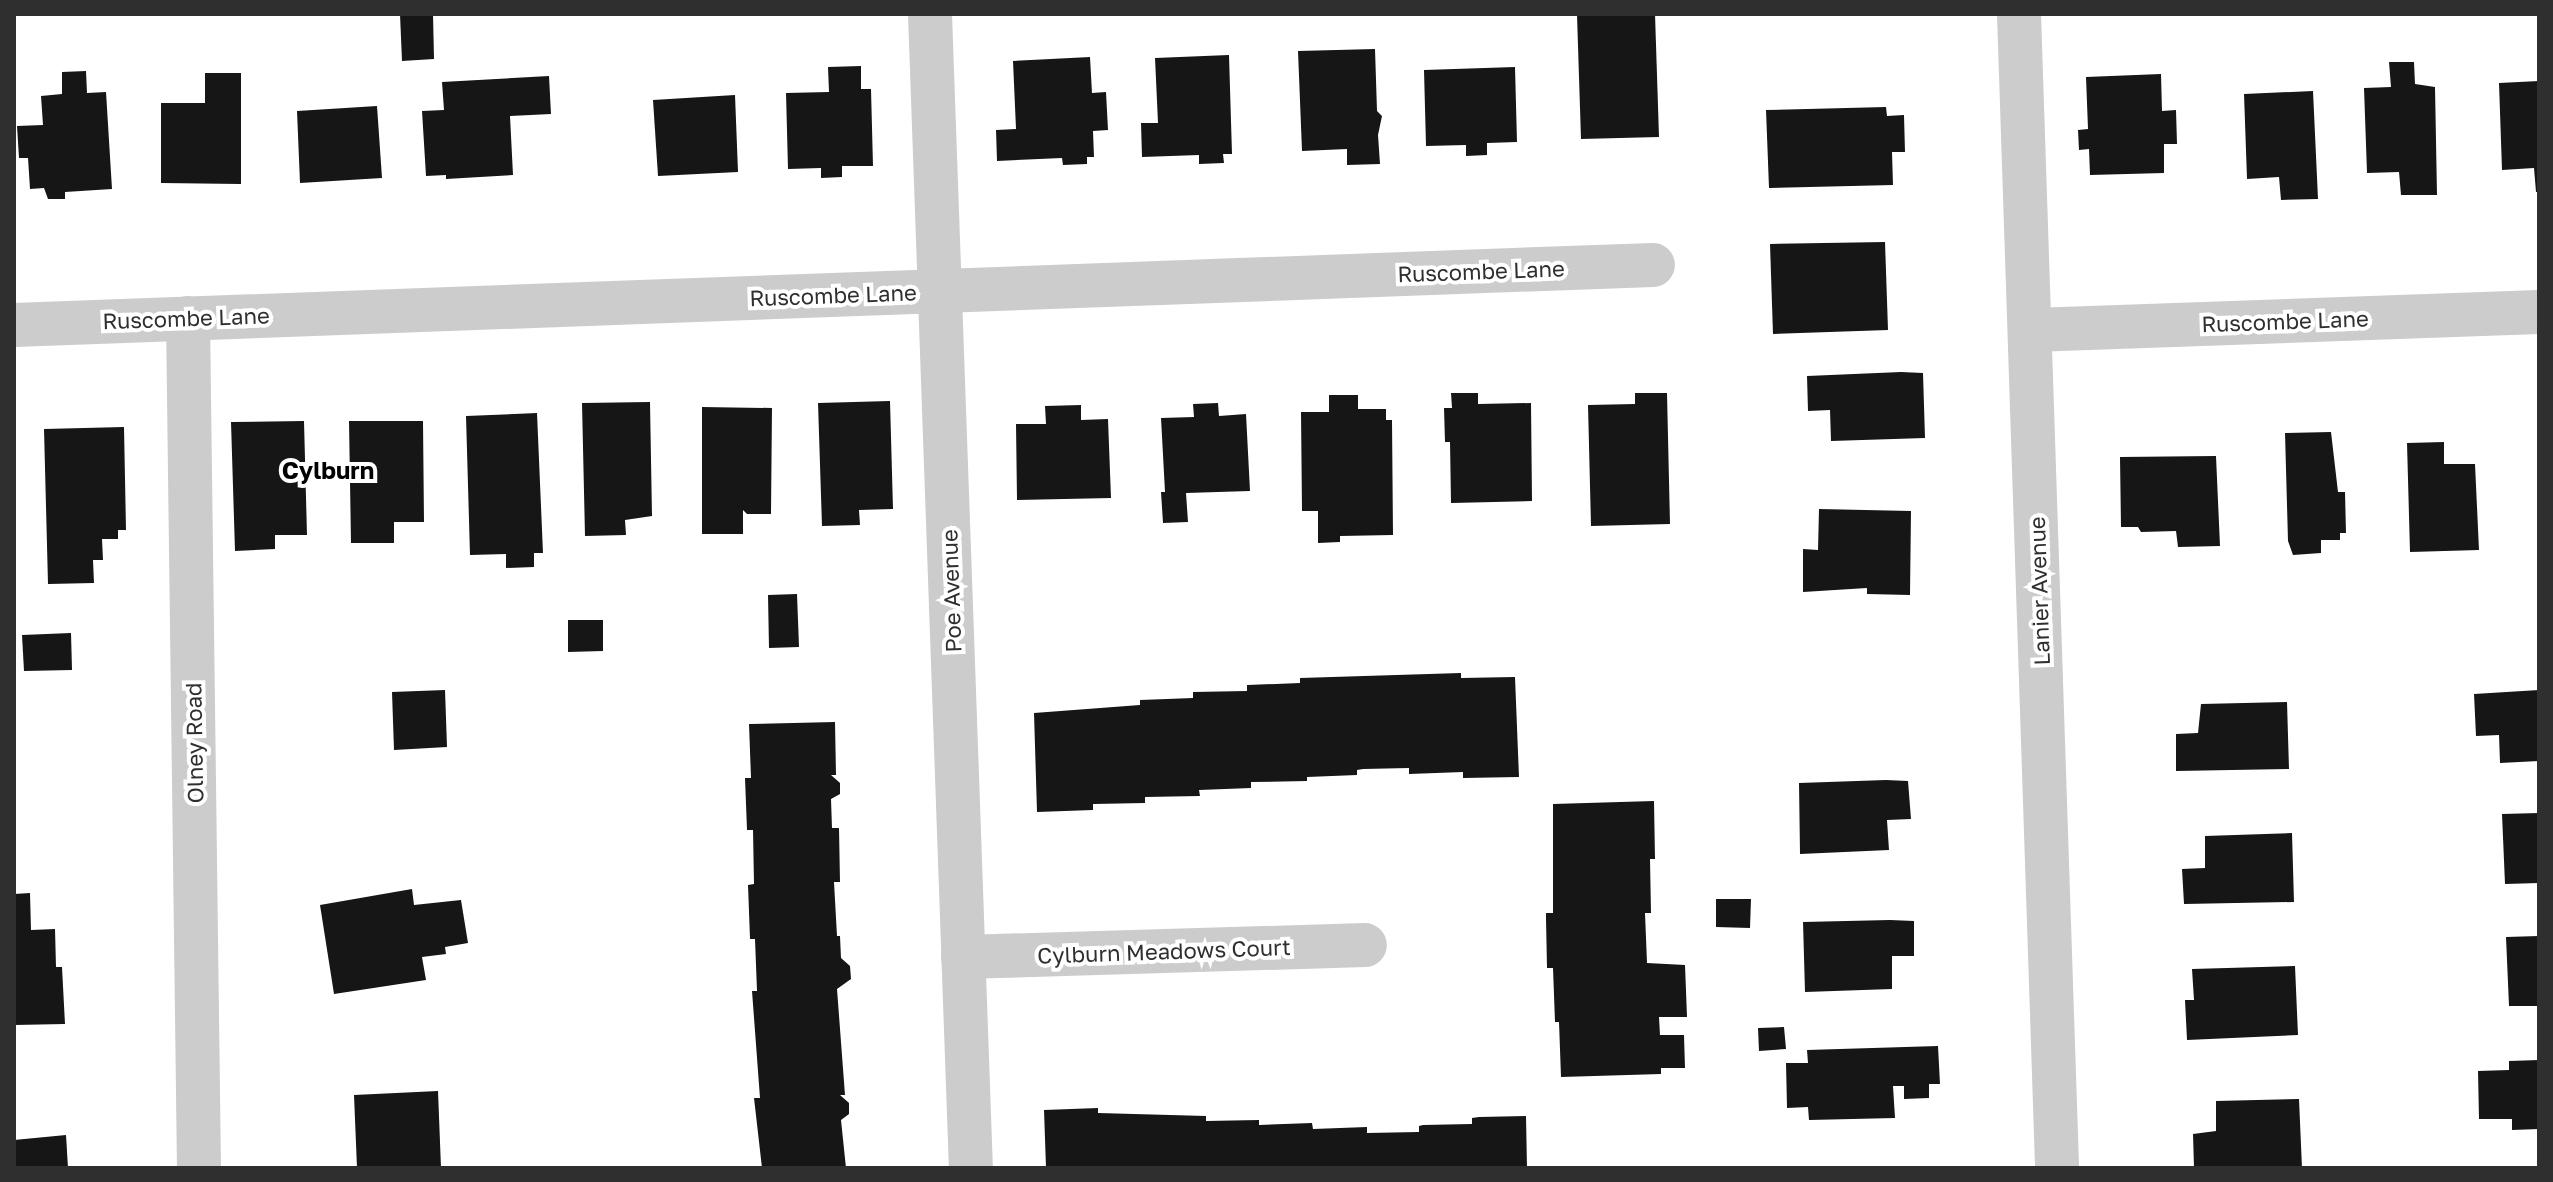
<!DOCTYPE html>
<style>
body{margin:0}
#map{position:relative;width:2553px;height:1182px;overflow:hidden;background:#fff;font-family:"Golos Text",sans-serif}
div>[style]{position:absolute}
.building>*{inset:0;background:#161616}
.minor>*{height:44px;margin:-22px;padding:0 22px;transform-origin:22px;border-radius:22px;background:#ccc}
span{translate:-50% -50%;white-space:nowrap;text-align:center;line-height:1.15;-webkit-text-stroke:8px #fff;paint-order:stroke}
.street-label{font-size:22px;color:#2f2f2f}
.neighbourhood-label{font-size:24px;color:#000;font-weight:700}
.frame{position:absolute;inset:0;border:16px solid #2f2f2f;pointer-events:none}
</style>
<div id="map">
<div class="building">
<div style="clip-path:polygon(400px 14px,433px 14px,434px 59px,402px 61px)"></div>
<div style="clip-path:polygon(1655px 14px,1659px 137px,1581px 139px,1577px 15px)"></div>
<div style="clip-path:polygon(1375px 49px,1377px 111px,1382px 116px,1378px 135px,1380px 164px,1347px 165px,1347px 149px,1302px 151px,1298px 51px)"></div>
<div style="clip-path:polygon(1229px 55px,1232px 154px,1223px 154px,1224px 163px,1199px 164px,1199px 155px,1142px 157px,1141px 123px,1158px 123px,1155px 58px)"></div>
<div style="clip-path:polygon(1090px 57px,1092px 93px,1106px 92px,1108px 130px,1093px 131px,1094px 157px,1087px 157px,1087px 164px,1063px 165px,1062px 158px,997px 161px,996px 130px,1016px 129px,1013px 61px)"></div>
<div style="clip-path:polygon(2389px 62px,2414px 62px,2415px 84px,2435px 87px,2437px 195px,2401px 195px,2399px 172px,2367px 173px,2364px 88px,2391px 87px)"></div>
<div style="clip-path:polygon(861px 66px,861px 89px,871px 89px,873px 166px,842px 166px,842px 177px,821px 178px,821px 168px,788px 169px,786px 93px,829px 92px,828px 67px)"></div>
<div style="clip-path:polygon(1515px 67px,1517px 142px,1487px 143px,1487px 155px,1466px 156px,1466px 145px,1426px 146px,1424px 70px)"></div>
<div style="clip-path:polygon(86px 71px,87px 93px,106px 92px,112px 189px,65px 192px,65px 199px,48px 199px,44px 188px,30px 189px,28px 158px,19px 158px,17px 126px,43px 125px,41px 96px,62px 94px,62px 72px)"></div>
<div style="clip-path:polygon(205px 73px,241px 73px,241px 184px,161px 183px,161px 103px,205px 103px)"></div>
<div style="clip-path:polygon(2161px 74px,2162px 111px,2176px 110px,2177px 144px,2164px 144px,2164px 173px,2090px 175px,2089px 149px,2079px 150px,2078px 130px,2088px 129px,2086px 77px)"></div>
<div style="clip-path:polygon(549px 76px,551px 114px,510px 116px,513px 175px,446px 179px,446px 175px,426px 176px,422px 111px,444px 110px,442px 82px)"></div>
<div style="clip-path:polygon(2539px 81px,2539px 192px,2536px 192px,2534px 168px,2502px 170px,2499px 83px)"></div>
<div style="clip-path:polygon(2313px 91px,2318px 199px,2281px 200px,2279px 177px,2247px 179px,2244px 94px)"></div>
<div style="clip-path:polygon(735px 95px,738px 172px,658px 176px,653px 100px)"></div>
<div style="clip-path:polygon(377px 106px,382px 178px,300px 183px,297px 111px)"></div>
<div style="clip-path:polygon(1886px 107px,1887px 116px,1904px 115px,1905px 152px,1892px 152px,1893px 185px,1769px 188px,1766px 110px)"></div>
<div style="clip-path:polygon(1885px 242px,1888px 330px,1773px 334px,1770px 244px)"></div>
<div style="clip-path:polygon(1901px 372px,1923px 373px,1925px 438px,1831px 441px,1830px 410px,1808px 411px,1807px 376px)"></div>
<div style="clip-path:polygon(1451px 393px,1478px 393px,1478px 404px,1531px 403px,1532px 501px,1451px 503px,1450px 442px,1445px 442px,1444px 408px,1452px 408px)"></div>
<div style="clip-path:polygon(1635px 393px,1667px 393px,1670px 524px,1591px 526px,1588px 405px,1635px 404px)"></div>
<div style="clip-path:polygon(1329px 395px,1358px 395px,1358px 409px,1386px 409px,1386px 420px,1392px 420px,1393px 535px,1340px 536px,1340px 542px,1318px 543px,1318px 511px,1302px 511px,1301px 412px,1329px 412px)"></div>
<div style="clip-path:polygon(890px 401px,893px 509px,859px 510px,860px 525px,822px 526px,818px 403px)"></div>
<div style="clip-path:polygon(650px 402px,652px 516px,625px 520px,626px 535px,585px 536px,582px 403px)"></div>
<div style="clip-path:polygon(1218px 403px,1219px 416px,1246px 414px,1250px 491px,1186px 493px,1188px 522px,1163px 523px,1161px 492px,1165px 492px,1161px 418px,1194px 417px,1193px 404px)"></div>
<div style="clip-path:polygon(1081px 405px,1081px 420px,1108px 419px,1111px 498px,1017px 500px,1016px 424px,1046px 424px,1045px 406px)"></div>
<div style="clip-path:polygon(702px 407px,772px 408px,771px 514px,747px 514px,743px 510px,743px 534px,702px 534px)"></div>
<div style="clip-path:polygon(537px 413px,543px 553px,534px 553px,534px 567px,506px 568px,506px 554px,470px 555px,466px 416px)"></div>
<div style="clip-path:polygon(304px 421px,307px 535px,275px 535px,275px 549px,235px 551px,231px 422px)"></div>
<div style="clip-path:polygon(349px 421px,423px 421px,424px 522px,394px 522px,394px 543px,351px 543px)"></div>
<div style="clip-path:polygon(124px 427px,126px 530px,118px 530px,118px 539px,102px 539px,103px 560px,93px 560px,94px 583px,48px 584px,44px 429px)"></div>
<div style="clip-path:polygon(2331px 432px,2338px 492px,2345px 492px,2346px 533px,2340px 533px,2340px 540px,2321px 540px,2321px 553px,2293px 555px,2288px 541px,2285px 433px)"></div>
<div style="clip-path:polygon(2444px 442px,2444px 464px,2475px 464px,2479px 550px,2410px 552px,2407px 443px)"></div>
<div style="clip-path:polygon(2216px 456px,2220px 546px,2178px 547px,2176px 531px,2141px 532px,2138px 527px,2121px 527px,2120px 457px)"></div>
<div style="clip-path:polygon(1819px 509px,1911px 511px,1910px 595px,1867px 594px,1867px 588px,1803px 592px,1803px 549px,1818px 550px)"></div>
<div style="clip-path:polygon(797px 594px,799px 647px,769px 648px,768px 595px)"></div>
<div style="clip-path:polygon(568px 620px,603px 620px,603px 651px,568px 652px)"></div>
<div style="clip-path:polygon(71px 633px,72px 670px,24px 671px,22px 635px)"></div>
<div style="clip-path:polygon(1461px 673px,1461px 678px,1515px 677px,1519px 777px,1463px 778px,1463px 772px,1409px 774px,1409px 768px,1363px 769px,1357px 770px,1357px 775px,1307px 777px,1307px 781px,1251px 782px,1251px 788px,1199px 790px,1200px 796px,1145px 797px,1145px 803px,1093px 804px,1093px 810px,1037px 812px,1034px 713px,1140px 705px,1140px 700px,1193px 698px,1193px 692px,1247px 691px,1247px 685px,1300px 683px,1300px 678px)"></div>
<div style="clip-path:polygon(445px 690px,447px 747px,394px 750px,392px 692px)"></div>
<div style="clip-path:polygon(2539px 690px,2539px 761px,2500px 763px,2499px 735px,2476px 736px,2474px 694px)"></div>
<div style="clip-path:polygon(2287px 702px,2289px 769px,2176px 771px,2176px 734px,2198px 733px,2201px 704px)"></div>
<div style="clip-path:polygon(835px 722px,836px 775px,831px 775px,840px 783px,840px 794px,831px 799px,832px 828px,839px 828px,840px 882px,834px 882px,837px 936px,840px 936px,841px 958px,850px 966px,851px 979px,837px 989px,845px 1095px,840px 1095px,849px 1103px,849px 1114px,841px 1120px,846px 1168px,762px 1168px,754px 1098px,760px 1098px,752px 991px,757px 991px,755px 939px,750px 939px,748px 885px,754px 884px,753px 830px,747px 830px,745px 778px,751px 778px,749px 724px)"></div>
<div style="clip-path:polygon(1886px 780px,1908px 781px,1911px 819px,1887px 820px,1889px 850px,1800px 854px,1799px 783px)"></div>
<div style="clip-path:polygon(1654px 801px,1655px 859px,1650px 859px,1651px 913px,1645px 913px,1647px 963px,1685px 965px,1687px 1017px,1659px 1017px,1660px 1035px,1684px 1035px,1685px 1068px,1661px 1068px,1661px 1074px,1561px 1077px,1559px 1022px,1555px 1022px,1553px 968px,1547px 968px,1546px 919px,1546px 913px,1553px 913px,1553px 804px)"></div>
<div style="clip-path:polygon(2539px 813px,2539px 883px,2505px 884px,2502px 814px)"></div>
<div style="clip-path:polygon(2292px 833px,2294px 902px,2184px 904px,2182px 869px,2205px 868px,2205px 836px)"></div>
<div style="clip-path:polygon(412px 889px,414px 905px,461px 900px,468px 943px,445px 947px,446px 954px,422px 957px,426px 980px,334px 994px,320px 905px)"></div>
<div style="clip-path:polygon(30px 893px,31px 930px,55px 929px,56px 967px,62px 967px,65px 1024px,14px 1025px,14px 894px)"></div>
<div style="clip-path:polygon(1716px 899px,1751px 899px,1750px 928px,1716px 927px)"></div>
<div style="clip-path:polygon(1890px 920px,1914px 921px,1914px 956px,1892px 956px,1892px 989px,1805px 992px,1803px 922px)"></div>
<div style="clip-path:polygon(2539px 936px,2539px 1006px,2509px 1006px,2506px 937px)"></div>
<div style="clip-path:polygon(2295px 966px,2298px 1035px,2187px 1040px,2185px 1000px,2194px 1000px,2192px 969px)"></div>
<div style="clip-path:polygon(1784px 1027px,1786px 1049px,1759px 1051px,1758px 1028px)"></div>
<div style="clip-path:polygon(1938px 1046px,1940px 1084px,1929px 1084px,1929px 1098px,1904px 1099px,1904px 1086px,1893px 1086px,1895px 1118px,1809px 1120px,1808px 1107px,1787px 1108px,1786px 1063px,1808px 1063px,1807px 1050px)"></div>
<div style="clip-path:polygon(2539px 1060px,2539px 1129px,2512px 1130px,2512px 1119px,2479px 1119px,2478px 1071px,2509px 1070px,2509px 1061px)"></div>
<div style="clip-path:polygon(438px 1091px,441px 1168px,357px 1168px,354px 1095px)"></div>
<div style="clip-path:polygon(2299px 1099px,2302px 1168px,2194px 1168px,2193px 1134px,2216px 1131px,2216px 1101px)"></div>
<div style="clip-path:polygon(1098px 1108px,1098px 1113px,1206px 1116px,1206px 1121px,1259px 1120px,1259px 1125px,1312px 1123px,1313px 1129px,1367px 1127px,1367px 1133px,1419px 1132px,1419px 1126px,1423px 1125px,1472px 1124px,1472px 1118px,1479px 1117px,1526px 1116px,1527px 1168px,1046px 1168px,1044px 1110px)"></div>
<div style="clip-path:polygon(66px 1135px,68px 1168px,14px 1168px,14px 1140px)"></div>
</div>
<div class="minor">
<div style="left:930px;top:14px;width:1155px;rotate:87.97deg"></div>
<div style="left:2019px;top:14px;width:1155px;rotate:88.11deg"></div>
<div style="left:188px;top:318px;width:850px;rotate:89.26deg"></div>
<div style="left:14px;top:325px;width:1640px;rotate:-2.1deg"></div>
<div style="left:2031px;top:330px;width:508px;rotate:-2.03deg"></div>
<div style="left:963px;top:957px;width:402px;rotate:-1.7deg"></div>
</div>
<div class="street-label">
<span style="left:1481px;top:271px;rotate:-2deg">Ruscombe Lane</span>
<span style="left:833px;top:295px;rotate:-2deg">Ruscombe Lane</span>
<span style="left:186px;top:318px;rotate:-2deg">Ruscombe Lane</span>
<span style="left:2285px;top:321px;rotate:-2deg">Ruscombe Lane</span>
<span style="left:951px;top:591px;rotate:-92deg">Poe Avenue</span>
<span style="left:2039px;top:591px;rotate:-92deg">Lanier Avenue</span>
<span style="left:194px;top:743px;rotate:-91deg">Olney Road</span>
<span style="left:1164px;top:951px;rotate:-2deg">Cylburn Meadows Court</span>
</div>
<div class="neighbourhood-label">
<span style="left:328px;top:470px">Cylburn</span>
</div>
<div class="frame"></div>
</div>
